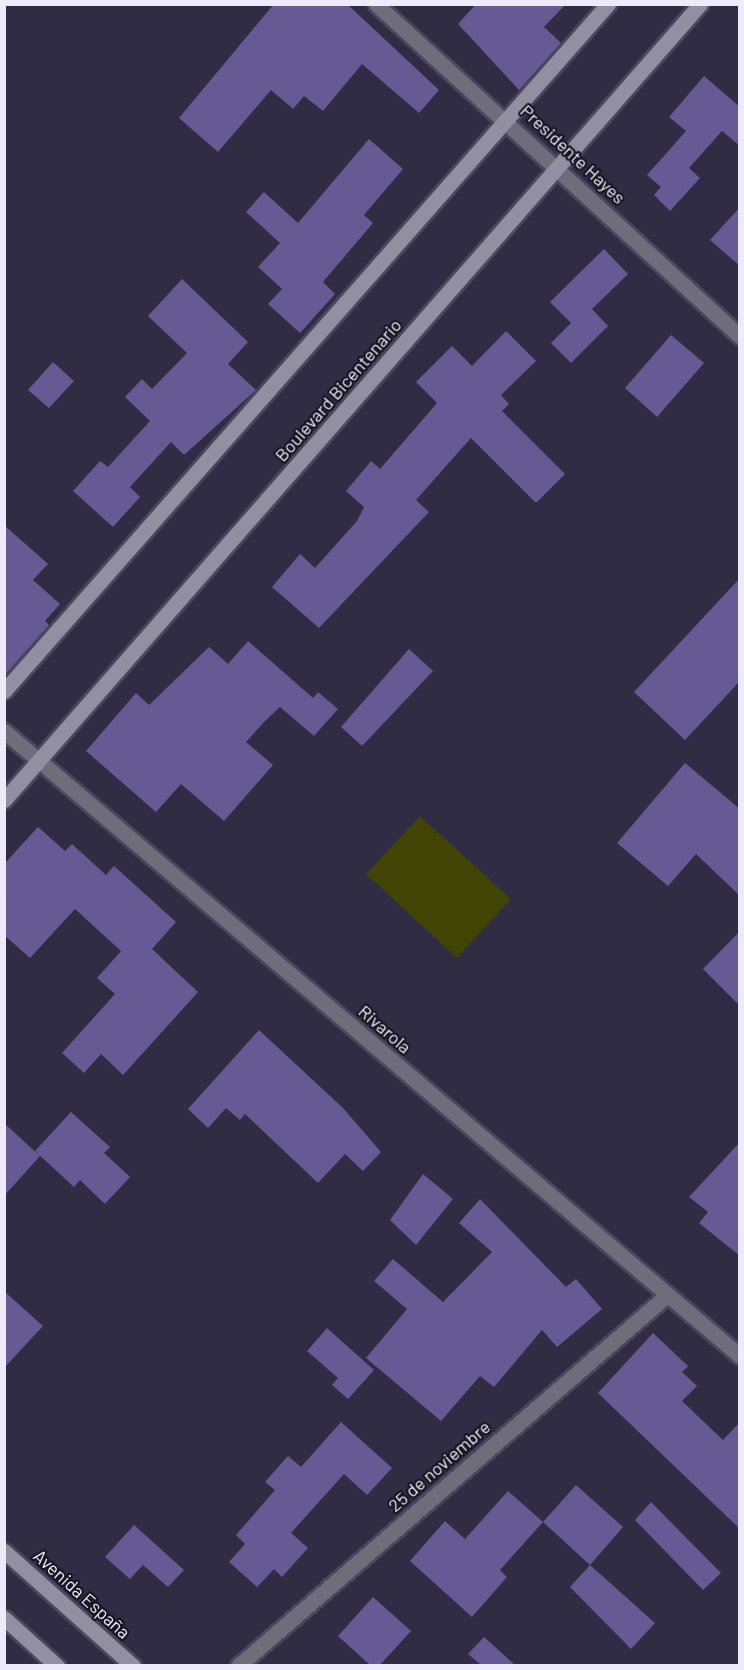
<!DOCTYPE html>
<meta charset="utf-8">
<style>
body{margin:0}
#map{position:relative;width:744px;height:1670px;overflow:hidden;background:#302c44;font-family:Barlow,sans-serif}
div>[style]{position:absolute}
.green>*{inset:0;background:#414403}
.building>*{inset:0;background:#655a93}
.roads{filter:drop-shadow(2px 0 #4a475d) drop-shadow(-2px 0 #4a475d) drop-shadow(0 2px #4a475d) drop-shadow(0 -2px #4a475d)}
.street>*{height:15px;margin:-7.5px;padding:0 7.5px;transform-origin:7.5px;border-radius:7.5px;background:#6f6d79}
.secondary>*{height:15px;margin:-7.5px;padding:0 7.5px;transform-origin:7.5px;border-radius:7.5px;background:#928fa2}
span{translate:-50% -50%;white-space:nowrap;text-align:center;line-height:1.15;-webkit-text-stroke:4.5px #181621;paint-order:stroke}
.street-label{font-size:18px;color:#edebfa}
.frame{position:absolute;inset:0;border:6px solid #edebfa;pointer-events:none}
</style>
<div id="map">
<div class="green">
<div style="clip-path:polygon(420px 816px,511px 899px,457px 958px,366px 874px)"></div>
</div>
<div class="building">
<div style="clip-path:polygon(274px 4px,347px 4px,439px 90px,419px 113px,362px 64px,323px 111px,304px 96px,293px 109px,271px 90px,218px 152px,179px 118px)"></div>
<div style="clip-path:polygon(476px 4px,566px 4px,544px 27px,561px 43px,519px 90px,458px 24px)"></div>
<div style="clip-path:polygon(704px 76px,740px 107px,740px 146px,722px 131px,689px 168px,700px 178px,670px 211px,654px 195px,661px 187px,647px 175px,686px 131px,669px 117px)"></div>
<div style="clip-path:polygon(369px 139px,403px 169px,364px 215px,373px 223px,323px 282px,335px 294px,300px 333px,268px 304px,282px 289px,258px 267px,280px 243px,246px 212px,264px 192px,298px 223px)"></div>
<div style="clip-path:polygon(740px 207px,740px 266px,710px 240px)"></div>
<div style="clip-path:polygon(604px 249px,628px 274px,592px 309px,608px 326px,571px 363px,551px 343px,571px 323px,550px 302px)"></div>
<div style="clip-path:polygon(182px 279px,248px 342px,228px 364px,256px 390px,184px 455px,171px 442px,130px 487px,140px 497px,113px 527px,73px 491px,100px 461px,108px 467px,150px 421px,125px 397px,142px 379px,152px 389px,187px 353px,148px 316px)"></div>
<div style="clip-path:polygon(506px 331px,536px 361px,501px 395px,509px 404px,502px 411px,565px 474px,536px 503px,471px 438px,416px 500px,429px 512px,319px 628px,272px 587px,300px 554px,315px 568px,357px 521px,364px 507px,346px 491px,371px 461px,380px 469px,437px 403px,416px 382px,452px 346px,472px 366px)"></div>
<div style="clip-path:polygon(671px 335px,704px 363px,657px 417px,625px 388px)"></div>
<div style="clip-path:polygon(53px 362px,74px 381px,49px 408px,28px 390px)"></div>
<div style="clip-path:polygon(4px 525px,48px 564px,33px 580px,60px 604px,45px 621px,49px 625px,4px 676px)"></div>
<div style="clip-path:polygon(740px 578px,740px 681px,685px 740px,634px 692px)"></div>
<div style="clip-path:polygon(248px 641px,313px 698px,318px 692px,338px 709px,314px 736px,280px 707px,264px 722px,246px 742px,273px 765px,224px 821px,181px 784px,156px 812px,86px 751px,136px 693px,149px 705px,209px 647px,228px 664px)"></div>
<div style="clip-path:polygon(409px 649px,433px 671px,362px 746px,341px 727px)"></div>
<div style="clip-path:polygon(685px 763px,740px 809px,740px 896px,696px 854px,668px 886px,617px 843px)"></div>
<div style="clip-path:polygon(38px 827px,65px 851px,72px 844px,106px 875px,114px 866px,176px 922px,152px 949px,198px 992px,123px 1075px,101px 1054px,84px 1073px,62px 1053px,115px 994px,97px 978px,121px 951px,75px 909px,30px 958px,4px 935px,4px 864px)"></div>
<div style="clip-path:polygon(740px 931px,740px 1006px,703px 969px)"></div>
<div style="clip-path:polygon(259px 1030px,343px 1108px,381px 1152px,363px 1171px,345px 1154px,318px 1183px,245px 1114px,240px 1120px,226px 1108px,208px 1128px,188px 1109px)"></div>
<div style="clip-path:polygon(71px 1112px,110px 1147px,104px 1153px,130px 1177px,105px 1204px,80px 1180px,74px 1187px,35px 1151px)"></div>
<div style="clip-path:polygon(4px 1123px,40px 1156px,4px 1196px)"></div>
<div style="clip-path:polygon(740px 1142px,740px 1256px,699px 1223px,708px 1212px,689px 1197px)"></div>
<div style="clip-path:polygon(423px 1174px,453px 1199px,416px 1245px,390px 1220px)"></div>
<div style="clip-path:polygon(480px 1199px,566px 1287px,576px 1279px,602px 1309px,557px 1347px,542px 1330px,494px 1387px,480px 1376px,441px 1421px,366px 1358px,407px 1309px,374px 1281px,393px 1259px,443px 1302px,492px 1252px,459px 1223px)"></div>
<div style="clip-path:polygon(4px 1291px,43px 1326px,4px 1368px)"></div>
<div style="clip-path:polygon(327px 1328px,374px 1370px,348px 1399px,332px 1385px,338px 1378px,307px 1351px)"></div>
<div style="clip-path:polygon(653px 1333px,688px 1366px,682px 1372px,697px 1386px,682px 1401px,723px 1440px,740px 1422px,740px 1529px,598px 1393px)"></div>
<div style="clip-path:polygon(341px 1422px,392px 1468px,367px 1495px,344px 1474px,291px 1533px,308px 1548px,282px 1577px,274px 1569px,257px 1587px,229px 1562px,245px 1544px,236px 1535px,275px 1490px,265px 1482px,288px 1456px,301px 1467px)"></div>
<div style="clip-path:polygon(576px 1485px,623px 1527px,590px 1565px,543px 1522px)"></div>
<div style="clip-path:polygon(508px 1491px,543px 1522px,500px 1570px,507px 1577px,472px 1617px,410px 1561px,445px 1521px,465px 1539px)"></div>
<div style="clip-path:polygon(651px 1502px,721px 1573px,703px 1590px,635px 1520px)"></div>
<div style="clip-path:polygon(134px 1525px,184px 1570px,168px 1587px,143px 1565px,130px 1579px,105px 1557px)"></div>
<div style="clip-path:polygon(590px 1565px,655px 1623px,631px 1649px,570px 1587px)"></div>
<div style="clip-path:polygon(373px 1597px,411px 1631px,380px 1665px,370px 1665px,338px 1636px)"></div>
<div style="clip-path:polygon(484px 1637px,515px 1665px,481px 1665px,468px 1654px)"></div>
</div>
<div class="roads">
<div class="street">
<div style="left:376px;top:4px;width:493px;rotate:42.4deg"></div>
<div style="left:4px;top:731px;width:966px;rotate:40.34deg"></div>
<div style="left:238px;top:1666px;width:566px;rotate:-40.84deg"></div>
</div>
<div class="secondary">
<div style="left:4px;top:691px;width:915px;rotate:-48.68deg"></div>
<div style="left:4px;top:800px;width:1057px;rotate:-48.83deg"></div>
<div style="left:4px;top:1551px;width:173px;rotate:41.7deg"></div>
<div style="left:4px;top:1618px;width:72px;rotate:42.2deg"></div>
</div>
</div>
<div class="street-label">
<span style="left:573px;top:154px;rotate:43deg">Presidente Hayes</span>
<span style="left:338px;top:390px;rotate:-49deg">Boulevard Bicentenario</span>
<span style="left:385px;top:1029px;rotate:41deg">Rivarola</span>
<span style="left:439px;top:1466px;rotate:-41deg">25 de noviembre</span>
<span style="left:82px;top:1594px;rotate:42deg">Avenida España</span>
</div>
<div class="frame"></div>
</div>
